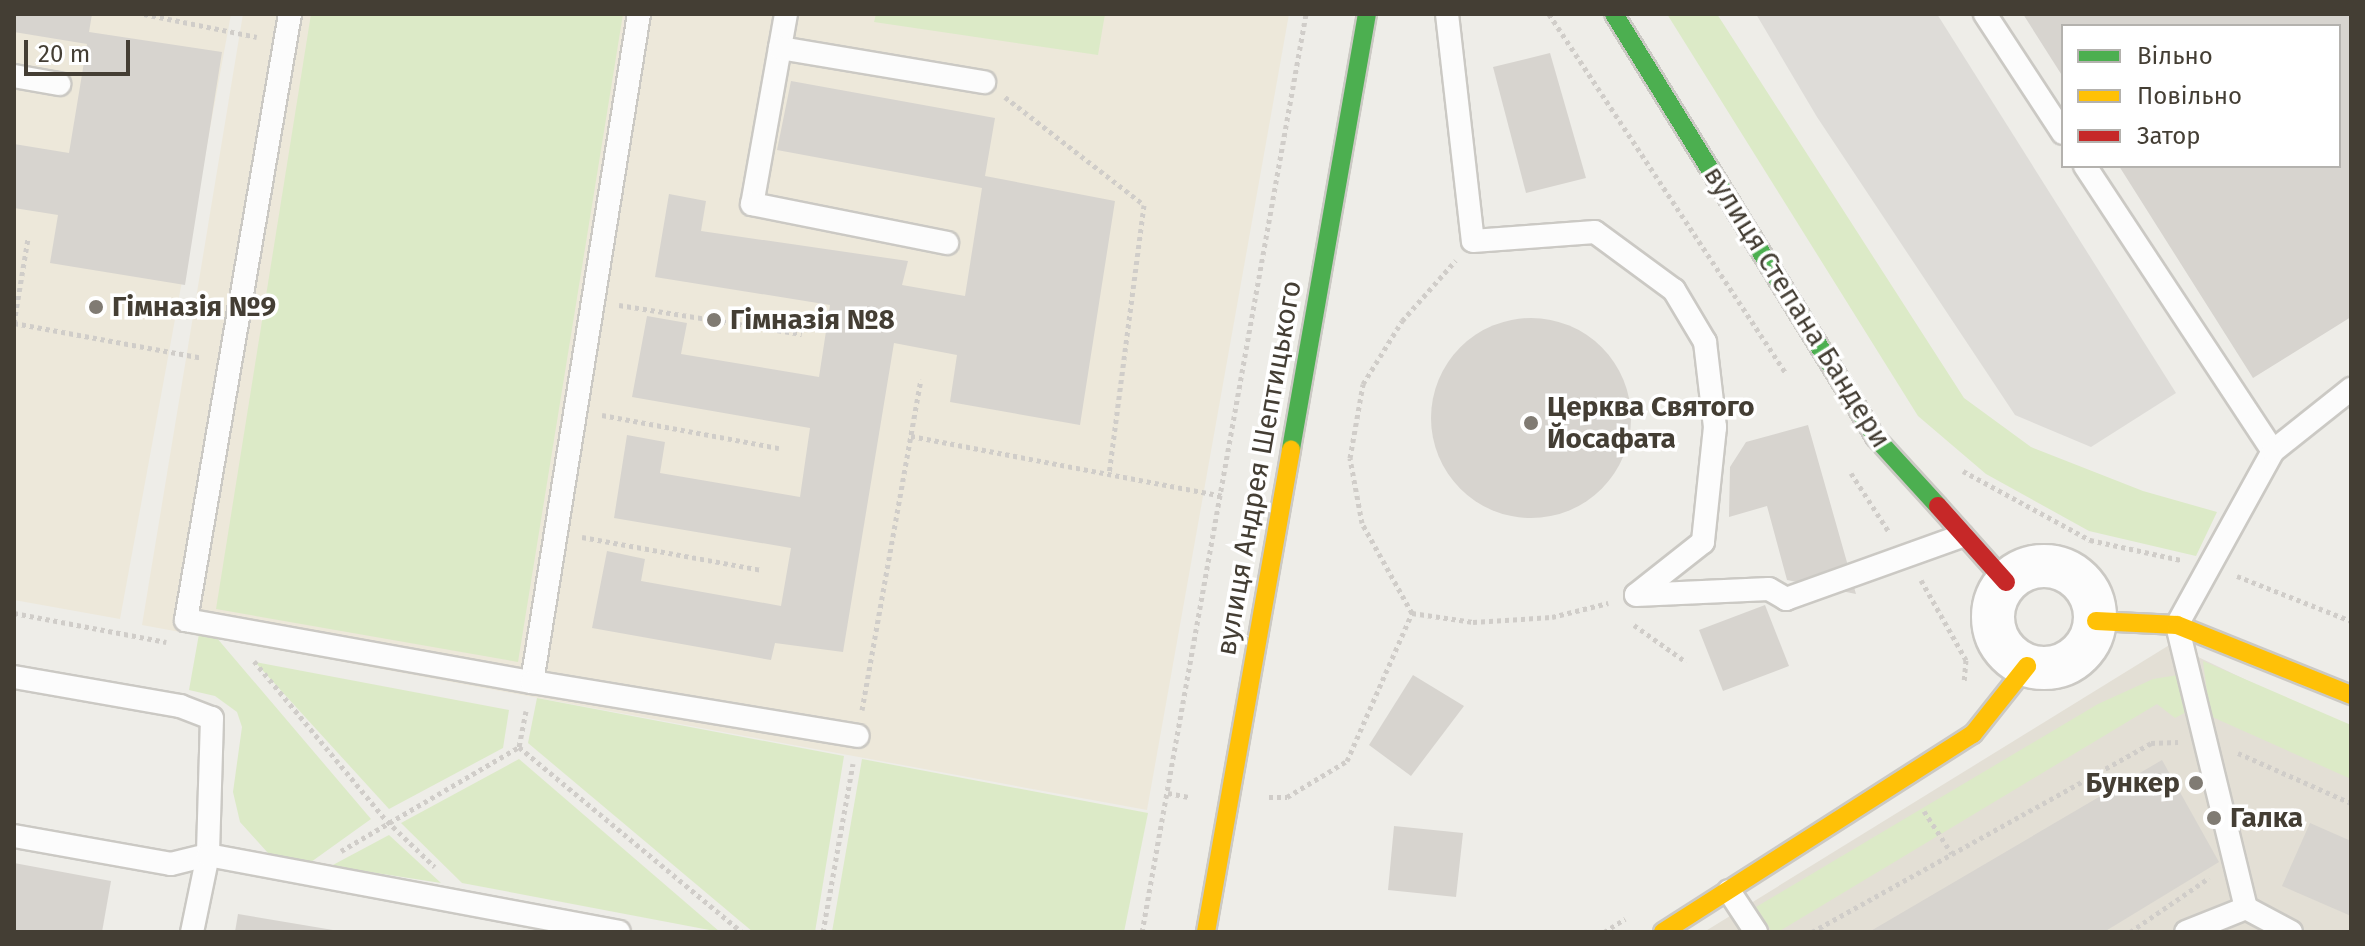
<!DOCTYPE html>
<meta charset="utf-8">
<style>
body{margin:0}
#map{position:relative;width:2365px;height:946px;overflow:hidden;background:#eeede8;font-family:"Fira Sans",sans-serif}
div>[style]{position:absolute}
.residential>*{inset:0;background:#e3dfd5}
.education>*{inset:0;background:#ede8da}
.green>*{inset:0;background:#dceac7}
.parking>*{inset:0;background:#dedcd8}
.building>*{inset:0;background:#d7d4cf}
.round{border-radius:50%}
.path>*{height:5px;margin-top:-2.5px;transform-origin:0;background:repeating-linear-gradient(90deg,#d0cdc9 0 4px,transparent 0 8px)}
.roads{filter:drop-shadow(2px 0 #cbc9c4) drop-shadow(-2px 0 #cbc9c4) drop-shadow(0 2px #cbc9c4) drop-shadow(0 -2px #cbc9c4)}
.lane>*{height:22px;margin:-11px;padding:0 11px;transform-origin:11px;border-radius:11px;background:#fcfcfc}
.street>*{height:42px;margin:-21px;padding:0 21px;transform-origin:21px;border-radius:21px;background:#fcfcfc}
.street>.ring{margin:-21px;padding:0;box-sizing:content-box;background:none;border:42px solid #fcfcfc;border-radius:50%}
.fast>*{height:18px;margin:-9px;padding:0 9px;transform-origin:9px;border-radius:9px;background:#4caf50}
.slow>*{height:18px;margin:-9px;padding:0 9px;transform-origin:9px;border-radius:9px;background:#ffc107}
.jam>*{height:18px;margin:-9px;padding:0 9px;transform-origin:9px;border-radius:9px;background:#c62828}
.dots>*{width:22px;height:22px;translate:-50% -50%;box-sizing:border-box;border:4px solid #fff;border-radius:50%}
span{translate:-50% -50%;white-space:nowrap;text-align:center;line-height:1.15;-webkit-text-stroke:7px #fff;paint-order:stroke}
.poi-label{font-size:28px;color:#443e34;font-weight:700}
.left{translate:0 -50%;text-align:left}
.right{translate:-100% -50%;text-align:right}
.street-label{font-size:28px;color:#443e34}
.frame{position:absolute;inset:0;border:16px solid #443e34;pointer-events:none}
.legend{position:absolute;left:2061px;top:24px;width:280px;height:144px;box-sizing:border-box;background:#fff;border:2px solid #b4b2ae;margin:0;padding:10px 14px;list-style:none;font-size:24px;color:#443e34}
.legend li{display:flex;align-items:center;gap:16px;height:40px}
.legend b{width:40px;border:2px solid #b4b2ae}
.scale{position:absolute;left:24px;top:40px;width:106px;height:36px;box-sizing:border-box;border:4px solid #443e34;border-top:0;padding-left:10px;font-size:24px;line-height:28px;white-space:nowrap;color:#443e34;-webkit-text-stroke:6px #fff;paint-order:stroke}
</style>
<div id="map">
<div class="residential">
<div style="clip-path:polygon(2171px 644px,2351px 730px,2351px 932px,1704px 932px)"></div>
</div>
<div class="education">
<div style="clip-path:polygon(14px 14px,231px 14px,120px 619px,14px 600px)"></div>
<div style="clip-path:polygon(243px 14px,1289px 14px,1147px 810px,142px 625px)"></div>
</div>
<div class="green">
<div style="clip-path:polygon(311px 14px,623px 14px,518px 662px,216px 609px)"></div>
<div style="clip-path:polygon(876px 14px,1105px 14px,1098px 55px,874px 22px)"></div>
<div style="clip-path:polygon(1667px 14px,1717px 14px,1964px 398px,2031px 447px,2143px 491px,2217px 512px,2196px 556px,2089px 531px,1986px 474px,1918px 416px)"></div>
<div style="clip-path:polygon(199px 634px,216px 637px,371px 819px,311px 862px,268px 853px,240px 822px,233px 792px,242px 727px,237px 712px,215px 696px,189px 690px)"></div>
<div style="clip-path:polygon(2203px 661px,2351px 725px,2351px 779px,2210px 716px)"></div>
<div style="clip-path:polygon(255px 662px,509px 710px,503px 748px,389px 809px)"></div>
<div style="clip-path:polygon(2178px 675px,2194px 708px,2175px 718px,2157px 704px,1778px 932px,1772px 932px,1756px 907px,2098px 704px,2153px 679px)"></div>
<div style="clip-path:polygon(537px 698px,844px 756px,815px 932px,753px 932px,528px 743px)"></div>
<div style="clip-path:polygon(519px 759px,720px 932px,462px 883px,401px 823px)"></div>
<div style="clip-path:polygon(862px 759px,1148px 813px,1124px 932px,832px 932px)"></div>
<div style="clip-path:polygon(389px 835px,441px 883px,331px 866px)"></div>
</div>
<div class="parking">
<div style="clip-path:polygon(1756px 14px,1937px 14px,2176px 393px,2091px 447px,2015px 415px,1817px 117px)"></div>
</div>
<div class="building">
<div style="clip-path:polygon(14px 14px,92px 14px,89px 32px,222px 52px,185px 285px,50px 263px,58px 215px,14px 208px,14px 144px,69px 153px,87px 44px,14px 32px)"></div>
<div style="clip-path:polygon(2023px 14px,2351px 14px,2351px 317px,2253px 378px,2119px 166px,2339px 166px,2339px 26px,2063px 26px,2063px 77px)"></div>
<div style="clip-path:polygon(1550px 53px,1586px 178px,1526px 193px,1493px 67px)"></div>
<div style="clip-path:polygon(791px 81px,995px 118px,985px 176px,1115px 201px,1080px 425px,950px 402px,957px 355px,894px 343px,843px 652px,775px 643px,771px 660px,592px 628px,607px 551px,645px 559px,641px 581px,781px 606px,791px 548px,614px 518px,627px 435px,665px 442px,660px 473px,800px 497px,810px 428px,632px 397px,647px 316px,687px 323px,681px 354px,819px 377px,830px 305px,655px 277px,669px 194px,706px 201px,701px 231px,908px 261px,902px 285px,965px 296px,982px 188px,777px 150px)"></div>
<div class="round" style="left:1431px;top:318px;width:200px;height:200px"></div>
<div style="clip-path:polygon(1808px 425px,1856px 594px,1787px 580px,1767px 506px,1729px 517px,1730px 467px,1746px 442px)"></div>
<div style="clip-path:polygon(1765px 605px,1789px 666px,1723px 691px,1699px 630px)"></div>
<div style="clip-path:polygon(1413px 675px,1464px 706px,1411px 776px,1369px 745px)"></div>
<div style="clip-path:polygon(2162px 760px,2219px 862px,2104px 932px,1869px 932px)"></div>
<div style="clip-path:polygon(2310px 823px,2351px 841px,2351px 916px,2282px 886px)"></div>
<div style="clip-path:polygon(1394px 826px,1463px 833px,1456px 897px,1388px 890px)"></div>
<div style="clip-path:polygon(14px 863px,111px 881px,102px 932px,14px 932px)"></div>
<div style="clip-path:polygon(238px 914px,333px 930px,333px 932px,235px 932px)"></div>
</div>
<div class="path">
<div style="left:144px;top:14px;width:115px;rotate:11.5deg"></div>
<div style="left:1549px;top:14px;width:431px;rotate:56.6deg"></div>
<div style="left:1005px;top:97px;width:176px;rotate:37.8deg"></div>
<div style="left:1144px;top:205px;width:271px;rotate:97.4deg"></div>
<div style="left:619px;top:305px;width:185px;rotate:9deg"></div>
<div style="left:14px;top:323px;width:191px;rotate:10.5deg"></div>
<div style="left:14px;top:323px;width:86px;rotate:-80.6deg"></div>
<div style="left:602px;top:415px;width:180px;rotate:10.6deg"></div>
<div style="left:911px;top:436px;width:319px;rotate:10.9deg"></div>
<div style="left:1963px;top:471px;width:145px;rotate:28.5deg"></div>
<div style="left:2090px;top:540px;width:93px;rotate:12.4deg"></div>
<div style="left:1851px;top:473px;width:70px;rotate:57.2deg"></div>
<div style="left:582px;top:537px;width:182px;rotate:10.4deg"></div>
<div style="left:2237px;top:576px;width:123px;rotate:21.5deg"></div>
<div style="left:1921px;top:580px;width:92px;rotate:60.6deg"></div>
<div style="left:1966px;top:660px;width:22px;rotate:95deg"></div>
<div style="left:14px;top:613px;width:155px;rotate:10.8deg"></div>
<div style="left:1412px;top:613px;width:103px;rotate:-119.1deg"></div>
<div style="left:1362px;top:523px;width:66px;rotate:-100.5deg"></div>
<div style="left:1350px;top:458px;width:75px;rotate:-80deg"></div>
<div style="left:1363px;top:384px;width:74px;rotate:-58.2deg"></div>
<div style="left:1402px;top:321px;width:81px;rotate:-48.5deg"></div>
<div style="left:1634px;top:625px;width:64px;rotate:35.4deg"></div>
<div style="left:254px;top:661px;width:208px;rotate:50.3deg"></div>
<div style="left:387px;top:821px;width:66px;rotate:43.8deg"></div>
<div style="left:862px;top:710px;width:336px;rotate:-79.9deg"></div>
<div style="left:526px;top:711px;width:37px;rotate:101deg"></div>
<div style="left:519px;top:747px;width:290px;rotate:39.7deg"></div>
<div style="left:2238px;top:753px;width:124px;rotate:23.9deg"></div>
<div style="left:1168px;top:793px;width:21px;rotate:11deg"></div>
<div style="left:1269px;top:797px;width:18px"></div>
<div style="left:1287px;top:797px;width:70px;rotate:-31deg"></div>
<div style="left:1347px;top:761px;width:162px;rotate:-66.3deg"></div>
<div style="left:1412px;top:613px;width:62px;rotate:8.4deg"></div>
<div style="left:1473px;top:622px;width:79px;rotate:-3.6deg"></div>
<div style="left:1552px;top:617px;width:58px;rotate:-14deg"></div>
<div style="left:1924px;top:811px;width:51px;rotate:56.9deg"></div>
<div style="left:341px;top:851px;width:206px;rotate:-30.3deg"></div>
<div style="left:823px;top:932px;width:171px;rotate:-79.9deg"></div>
<div style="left:1142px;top:932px;width:933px;rotate:-79.87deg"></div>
<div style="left:1604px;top:932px;width:25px;rotate:-32deg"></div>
<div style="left:1812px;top:932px;width:388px;rotate:-29.1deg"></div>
<div style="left:2151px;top:743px;width:27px;rotate:-2deg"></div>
<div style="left:2130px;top:932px;width:96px;rotate:-34.4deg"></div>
</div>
<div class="roads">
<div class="lane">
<div style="left:290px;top:14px;width:615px;rotate:99.74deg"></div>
<div style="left:186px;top:620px;width:352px;rotate:10.2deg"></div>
<div style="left:532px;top:682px;width:677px;rotate:-80.9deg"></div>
<div style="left:786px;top:14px;width:193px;rotate:100.1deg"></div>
<div style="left:752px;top:204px;width:199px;rotate:11.3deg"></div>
<div style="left:1447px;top:14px;width:228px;rotate:83.5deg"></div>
<div style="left:1473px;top:241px;width:122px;rotate:-4.2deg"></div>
<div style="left:1595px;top:232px;width:98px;rotate:36.3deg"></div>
<div style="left:1674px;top:290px;width:61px;rotate:59.2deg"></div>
<div style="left:1705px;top:342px;width:86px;rotate:83.3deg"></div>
<div style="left:1715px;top:427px;width:116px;rotate:96deg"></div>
<div style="left:1703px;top:542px;width:85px;rotate:141.7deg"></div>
<div style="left:1636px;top:595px;width:133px;rotate:-2.6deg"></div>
<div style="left:1769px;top:589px;width:20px;rotate:30deg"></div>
<div style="left:1786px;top:599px;width:187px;rotate:-19.7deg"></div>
<div style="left:1985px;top:14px;width:142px;rotate:56.8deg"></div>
<div style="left:780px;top:48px;width:207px;rotate:9.5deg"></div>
<div style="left:14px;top:76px;width:46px;rotate:10.1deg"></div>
<div style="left:2085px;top:166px;width:341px;rotate:56.6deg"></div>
<div style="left:14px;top:677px;width:169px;rotate:9.9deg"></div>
<div style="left:180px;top:706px;width:34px;rotate:21deg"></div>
<div style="left:212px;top:718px;width:137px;rotate:91.7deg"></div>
<div style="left:208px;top:855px;width:79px;rotate:101.7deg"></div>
<div style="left:532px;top:682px;width:330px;rotate:9.4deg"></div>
<div style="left:14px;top:836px;width:159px;rotate:10.1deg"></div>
<div style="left:171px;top:864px;width:38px;rotate:-14deg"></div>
<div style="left:208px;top:855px;width:418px;rotate:10.6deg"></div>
<div style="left:1729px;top:891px;width:49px;rotate:56.6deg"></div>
<div style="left:2246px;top:908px;width:291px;rotate:-103.7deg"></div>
<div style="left:2177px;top:625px;width:199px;rotate:-61.1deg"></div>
<div style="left:2273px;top:451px;width:100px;rotate:-38.5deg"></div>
<div style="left:2186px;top:932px;width:65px;rotate:-21.8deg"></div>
<div style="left:2246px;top:908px;width:51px;rotate:28.1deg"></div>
</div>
<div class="street">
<div class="ring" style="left:1993px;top:566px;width:60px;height:60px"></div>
</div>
<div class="fast">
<div style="left:1614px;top:14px;width:497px;rotate:58.3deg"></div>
<div style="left:1875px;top:437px;width:93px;rotate:47.6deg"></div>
<div style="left:1291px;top:449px;width:442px;rotate:-80.1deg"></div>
</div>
<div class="slow">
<div style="left:2096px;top:621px;width:81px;rotate:2.8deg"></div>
<div style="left:2177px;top:625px;width:188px;rotate:21.9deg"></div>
<div style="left:1206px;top:932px;width:490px;rotate:-80deg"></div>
<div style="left:1663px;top:932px;width:368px;rotate:-32.6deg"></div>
<div style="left:1973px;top:734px;width:87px;rotate:-51.5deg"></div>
</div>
<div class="jam">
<div style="left:1938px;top:506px;width:102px;rotate:48.2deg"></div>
</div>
</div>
<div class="dots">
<div style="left:96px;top:307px;background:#807b73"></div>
<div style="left:714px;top:320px;background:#807b73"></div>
<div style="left:1531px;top:423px;background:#807b73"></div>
<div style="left:2196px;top:783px;background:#807b73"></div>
<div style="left:2214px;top:818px;background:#807b73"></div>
</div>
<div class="poi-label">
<span class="left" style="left:112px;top:307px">Гімназія №9</span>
<span class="left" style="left:730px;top:320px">Гімназія №8</span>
<span class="left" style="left:1547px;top:423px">Церква Святого<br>Йосафата</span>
<span class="right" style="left:2180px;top:783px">Бункер</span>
<span class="left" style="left:2230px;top:818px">Галка</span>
</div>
<div class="street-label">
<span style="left:1797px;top:307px;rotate:58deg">вулиця Степана Бандери</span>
<span style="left:1259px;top:468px;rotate:-80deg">вулиця Андрея Шептицького</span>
</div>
<div class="frame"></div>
<ul class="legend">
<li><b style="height:10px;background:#4caf50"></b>Вільно</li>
<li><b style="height:10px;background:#ffc107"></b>Повільно</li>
<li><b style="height:10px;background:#c62828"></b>Затор</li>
</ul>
<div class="scale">20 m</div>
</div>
